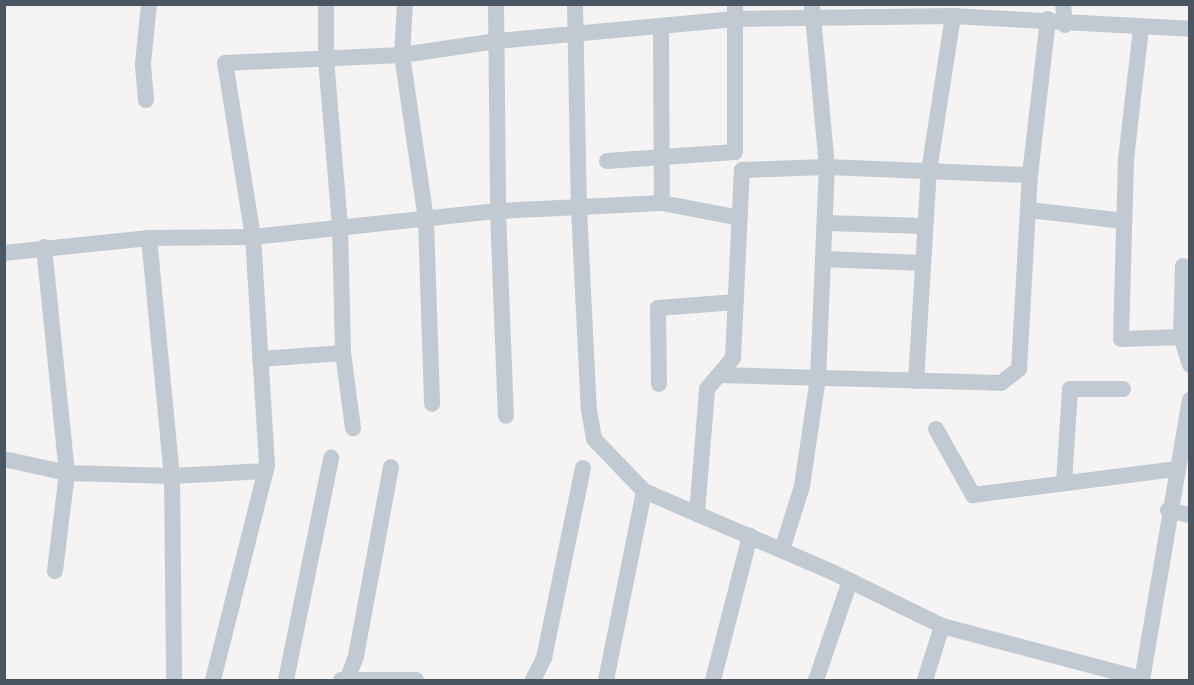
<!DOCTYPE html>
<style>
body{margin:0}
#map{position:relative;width:1194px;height:685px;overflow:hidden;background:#f5f3f3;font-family:Quicksand,sans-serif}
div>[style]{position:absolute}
.minor>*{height:16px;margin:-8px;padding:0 8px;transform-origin:8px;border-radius:8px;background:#c1cad2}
span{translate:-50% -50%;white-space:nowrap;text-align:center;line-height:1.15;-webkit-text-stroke:4.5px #fff;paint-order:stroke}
.frame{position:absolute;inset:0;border:6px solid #4a5661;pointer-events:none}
</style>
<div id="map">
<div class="minor">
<div style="left:326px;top:4px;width:55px;rotate:90deg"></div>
<div style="left:326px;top:59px;width:169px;rotate:85.2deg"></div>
<div style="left:340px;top:227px;width:126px;rotate:88.6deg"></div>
<div style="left:343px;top:353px;width:76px;rotate:82.4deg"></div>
<div style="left:405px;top:4px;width:51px;rotate:93.4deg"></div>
<div style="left:402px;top:55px;width:167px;rotate:81.7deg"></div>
<div style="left:426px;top:220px;width:184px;rotate:88.1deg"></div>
<div style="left:496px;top:4px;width:207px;rotate:89.4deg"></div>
<div style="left:498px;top:211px;width:205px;rotate:87.8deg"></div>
<div style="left:575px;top:4px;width:205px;rotate:88.9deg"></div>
<div style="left:579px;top:209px;width:201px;rotate:87.2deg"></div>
<div style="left:589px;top:410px;width:29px;rotate:80deg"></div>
<div style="left:594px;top:439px;width:72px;rotate:46.1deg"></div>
<div style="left:644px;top:491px;width:205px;rotate:23.3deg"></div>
<div style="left:832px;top:572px;width:123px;rotate:26.1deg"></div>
<div style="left:942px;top:626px;width:207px;rotate:14.8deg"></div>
<div style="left:1063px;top:4px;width:21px;rotate:85deg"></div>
<div style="left:661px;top:28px;width:175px;rotate:89.7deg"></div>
<div style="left:1141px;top:28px;width:132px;rotate:96.5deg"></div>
<div style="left:1126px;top:159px;width:180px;rotate:91.6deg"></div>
<div style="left:1121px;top:339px;width:60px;rotate:-1.9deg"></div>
<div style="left:1181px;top:337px;width:71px;rotate:-88.4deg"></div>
<div style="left:146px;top:100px;width:36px;rotate:-95deg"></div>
<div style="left:143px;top:64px;width:60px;rotate:-84.3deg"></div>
<div style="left:607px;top:161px;width:128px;rotate:-4deg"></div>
<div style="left:735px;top:152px;width:148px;rotate:-90deg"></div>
<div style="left:1029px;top:210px;width:96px;rotate:6.6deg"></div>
<div style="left:825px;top:223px;width:100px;rotate:1.7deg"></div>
<div style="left:149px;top:238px;width:239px;rotate:84.5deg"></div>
<div style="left:172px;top:476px;width:204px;rotate:89.4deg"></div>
<div style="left:44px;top:247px;width:227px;rotate:84.2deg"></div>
<div style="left:67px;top:473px;width:99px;rotate:97deg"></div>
<div style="left:4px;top:253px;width:146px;rotate:-5.9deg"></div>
<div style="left:149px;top:238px;width:104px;rotate:-0.6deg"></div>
<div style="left:253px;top:237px;width:246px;rotate:-6.1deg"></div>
<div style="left:498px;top:211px;width:164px;rotate:-2.8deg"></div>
<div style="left:662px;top:203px;width:79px;rotate:10.9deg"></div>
<div style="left:823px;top:259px;width:100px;rotate:2.3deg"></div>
<div style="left:1181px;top:337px;width:29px;rotate:72deg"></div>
<div style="left:260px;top:359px;width:83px;rotate:-4.1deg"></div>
<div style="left:719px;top:375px;width:282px;rotate:1.6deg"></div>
<div style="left:1001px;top:383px;width:23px;rotate:-38deg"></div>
<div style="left:1019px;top:369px;width:194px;rotate:-86.8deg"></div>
<div style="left:1030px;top:175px;width:157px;rotate:-83.4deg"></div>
<div style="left:916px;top:381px;width:210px;rotate:-86.5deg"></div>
<div style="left:929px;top:171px;width:157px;rotate:-81.2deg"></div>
<div style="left:659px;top:384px;width:76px;rotate:-90.8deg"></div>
<div style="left:658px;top:308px;width:78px;rotate:-4.4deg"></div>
<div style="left:936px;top:429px;width:76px;rotate:60.7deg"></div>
<div style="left:973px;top:495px;width:204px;rotate:-7.3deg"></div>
<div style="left:4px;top:459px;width:65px;rotate:12.5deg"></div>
<div style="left:67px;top:473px;width:105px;rotate:1.6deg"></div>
<div style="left:172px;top:476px;width:94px;rotate:-3deg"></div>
<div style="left:1064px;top:483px;width:94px;rotate:-86.3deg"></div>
<div style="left:1070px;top:389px;width:53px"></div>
<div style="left:1168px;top:510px;width:23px;rotate:13deg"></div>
<div style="left:697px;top:514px;width:125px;rotate:-85.4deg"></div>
<div style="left:707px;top:389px;width:40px;rotate:-50deg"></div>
<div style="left:733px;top:358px;width:188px;rotate:-87.3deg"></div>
<div style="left:742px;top:170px;width:85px;rotate:-2deg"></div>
<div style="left:827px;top:167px;width:164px;rotate:-95.3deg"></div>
<div style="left:782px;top:550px;width:67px;rotate:-72.6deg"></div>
<div style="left:802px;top:486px;width:109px;rotate:-81.6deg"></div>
<div style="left:818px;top:378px;width:211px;rotate:-87.6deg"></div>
<div style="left:827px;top:167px;width:203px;rotate:2.3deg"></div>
<div style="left:213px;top:680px;width:222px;rotate:-75.9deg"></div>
<div style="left:267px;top:465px;width:228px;rotate:-93.5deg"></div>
<div style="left:253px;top:237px;width:176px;rotate:-99.1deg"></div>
<div style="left:225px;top:63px;width:177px;rotate:-2.6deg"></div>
<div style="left:402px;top:55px;width:96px;rotate:-8.4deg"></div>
<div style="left:497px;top:41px;width:239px;rotate:-5.3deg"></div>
<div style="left:735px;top:19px;width:218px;rotate:-0.8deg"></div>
<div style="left:953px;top:16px;width:237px;rotate:3.1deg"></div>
<div style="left:286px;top:680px;width:227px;rotate:-78.5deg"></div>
<div style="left:341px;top:680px;width:75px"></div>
<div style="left:347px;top:680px;width:26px;rotate:-69deg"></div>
<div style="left:356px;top:656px;width:192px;rotate:-79.5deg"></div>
<div style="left:533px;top:680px;width:25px;rotate:-63deg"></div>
<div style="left:544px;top:658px;width:194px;rotate:-78.4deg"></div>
<div style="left:606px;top:680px;width:193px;rotate:-78.6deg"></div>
<div style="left:713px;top:680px;width:149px;rotate:-75.6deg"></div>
<div style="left:816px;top:680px;width:105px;rotate:-71deg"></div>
<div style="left:925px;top:680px;width:57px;rotate:-72.5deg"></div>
<div style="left:1142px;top:680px;width:284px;rotate:-80.3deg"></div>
</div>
<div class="frame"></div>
</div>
